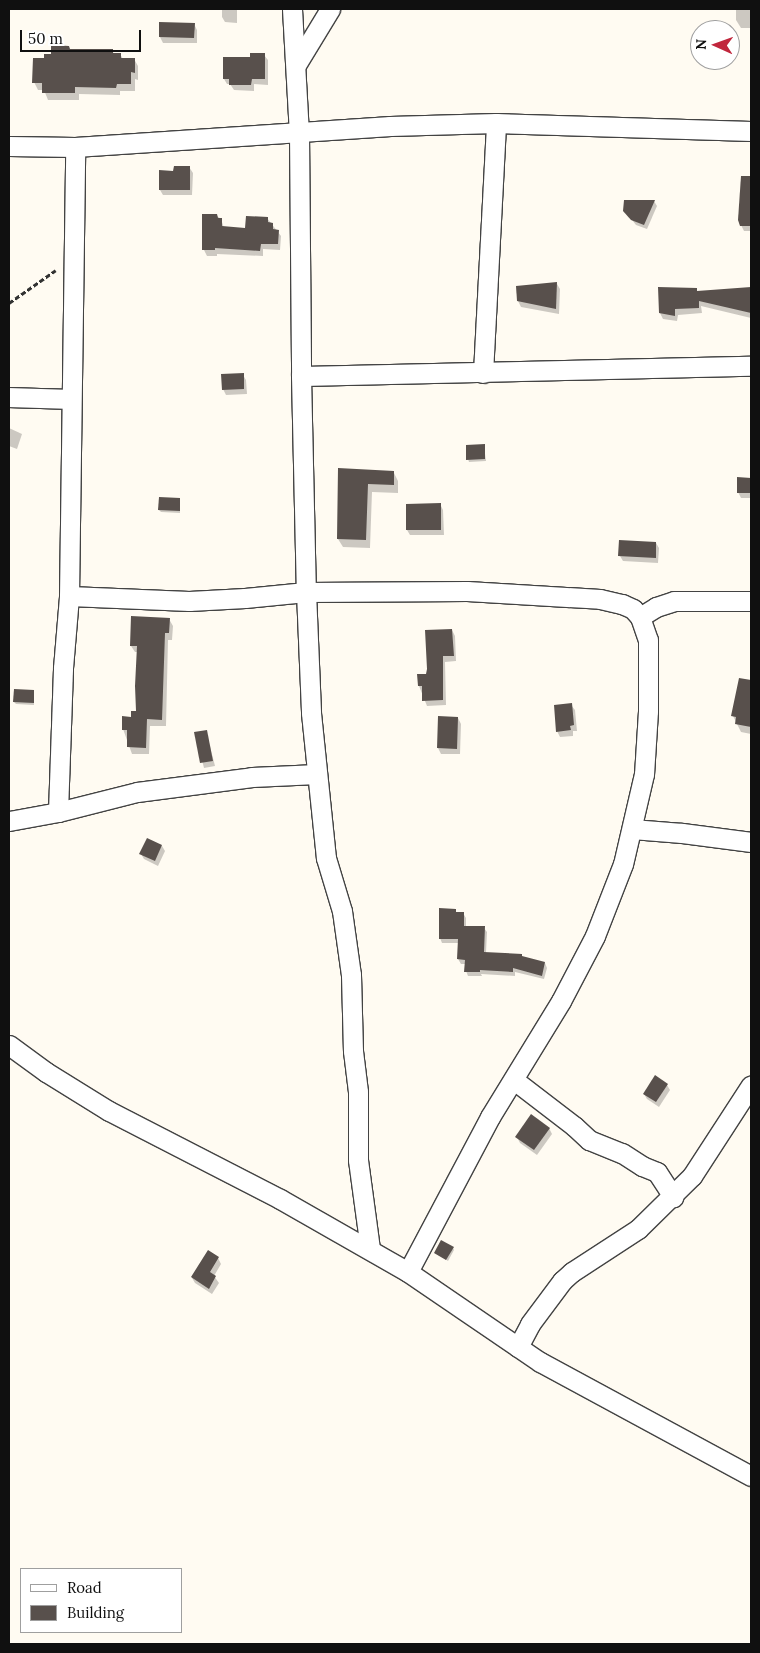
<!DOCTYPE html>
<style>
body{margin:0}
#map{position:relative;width:760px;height:1653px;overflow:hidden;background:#fffbf2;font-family:Lora,serif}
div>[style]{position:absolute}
.shadow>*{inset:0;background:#0003}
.building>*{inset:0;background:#58504c}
.path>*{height:3px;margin-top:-1.5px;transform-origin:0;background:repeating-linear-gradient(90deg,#323232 0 5px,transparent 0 7.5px)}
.roads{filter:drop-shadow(1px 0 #434343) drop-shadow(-1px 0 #434343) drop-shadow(0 1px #434343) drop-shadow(0 -1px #434343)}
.street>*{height:19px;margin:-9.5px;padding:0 9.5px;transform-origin:9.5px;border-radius:9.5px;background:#fff}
span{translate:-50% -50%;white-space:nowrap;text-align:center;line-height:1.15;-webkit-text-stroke:5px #fff;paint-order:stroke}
.frame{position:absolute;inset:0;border:10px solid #101010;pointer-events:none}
.legend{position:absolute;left:20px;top:1568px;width:162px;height:65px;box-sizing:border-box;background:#fff;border:1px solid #9f9f9f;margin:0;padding:6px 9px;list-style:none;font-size:15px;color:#101010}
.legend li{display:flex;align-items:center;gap:10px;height:25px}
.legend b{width:25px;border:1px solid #9f9f9f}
.north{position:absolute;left:690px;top:20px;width:50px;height:50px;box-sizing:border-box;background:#fff;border:1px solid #9f9f9f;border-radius:50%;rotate:272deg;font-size:14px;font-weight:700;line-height:20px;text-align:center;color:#101010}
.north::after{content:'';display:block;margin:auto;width:18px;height:22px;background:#c1263c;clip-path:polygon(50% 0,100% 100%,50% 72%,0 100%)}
.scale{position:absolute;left:20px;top:30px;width:121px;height:22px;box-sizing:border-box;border:2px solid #101010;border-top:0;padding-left:6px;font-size:15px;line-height:18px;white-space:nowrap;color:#101010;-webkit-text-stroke:4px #fff;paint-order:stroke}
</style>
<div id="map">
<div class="shadow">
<div style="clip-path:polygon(222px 9px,237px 9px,237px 23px,225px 22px,222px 17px)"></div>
<div style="clip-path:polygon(736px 9px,751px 9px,751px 28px,741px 28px,736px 20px)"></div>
<div style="clip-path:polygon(194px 24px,197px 30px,197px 43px,163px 43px,160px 37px)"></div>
<div style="clip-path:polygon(112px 50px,114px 54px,120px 54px,123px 59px,134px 59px,138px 66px,138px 80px,135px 79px,135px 91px,120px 91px,120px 95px,79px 94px,79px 100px,48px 100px,44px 90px,38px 90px,34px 82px,46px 60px,71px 51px)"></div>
<div style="clip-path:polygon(264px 55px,268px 60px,268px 85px,254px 84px,254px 91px,234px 90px,230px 84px,227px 84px,224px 79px,251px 58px)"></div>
<div style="clip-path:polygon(189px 167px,193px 173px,192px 195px,163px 195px,160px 190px,175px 172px)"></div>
<div style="clip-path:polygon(751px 189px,751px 231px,744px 231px,741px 225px)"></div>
<div style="clip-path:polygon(654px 201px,657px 206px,647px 229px,636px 225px,625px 211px)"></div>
<div style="clip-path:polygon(204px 216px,217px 216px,221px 219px,224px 228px,246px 229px,267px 218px,281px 236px,280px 250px,263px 249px,263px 256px,217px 254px,217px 256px,207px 256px,204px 250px)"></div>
<div style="clip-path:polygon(557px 284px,560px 289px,559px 314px,521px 307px,518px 301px)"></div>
<div style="clip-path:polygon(751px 288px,751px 318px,701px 306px,702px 313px,678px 315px,677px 321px,663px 319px,660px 313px,696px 289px,698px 292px)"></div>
<div style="clip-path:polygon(243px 375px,246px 380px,247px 394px,226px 395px,223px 389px)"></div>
<div style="clip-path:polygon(9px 428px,22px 434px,17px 449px,9px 446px)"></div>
<div style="clip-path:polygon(484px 446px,486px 461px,469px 462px,468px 459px)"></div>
<div style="clip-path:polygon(339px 470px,394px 473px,398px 481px,398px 493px,372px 492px,370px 548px,343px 547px,338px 539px)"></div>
<div style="clip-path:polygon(739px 479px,751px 479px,751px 498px,741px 498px,738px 492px)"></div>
<div style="clip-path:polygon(180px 500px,180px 513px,161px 512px,159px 510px)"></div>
<div style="clip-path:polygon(440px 504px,443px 510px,444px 535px,410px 535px,407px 530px)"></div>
<div style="clip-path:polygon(656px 543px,659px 548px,658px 563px,623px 561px,620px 556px)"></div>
<div style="clip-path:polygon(169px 619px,173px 626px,172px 640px,168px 640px,166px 726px,150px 726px,149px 754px,132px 754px,123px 729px,137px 712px,138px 652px,135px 652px,131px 646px)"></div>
<div style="clip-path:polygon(452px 630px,455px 636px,456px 661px,445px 662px,446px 705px,427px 706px,419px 686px,419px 675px,428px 675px)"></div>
<div style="clip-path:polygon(740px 679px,751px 681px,751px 734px,741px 732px,733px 716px)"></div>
<div style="clip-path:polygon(33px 691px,34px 705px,16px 704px,14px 702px)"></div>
<div style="clip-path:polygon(571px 705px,575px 710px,577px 731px,573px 731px,573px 736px,560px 737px,557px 731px)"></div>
<div style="clip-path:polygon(439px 717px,458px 718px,461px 724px,460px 754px,441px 754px,438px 748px)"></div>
<div style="clip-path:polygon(206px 731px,215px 766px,204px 768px,195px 733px)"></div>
<div style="clip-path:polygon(162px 846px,165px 851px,158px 866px,144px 859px,141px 854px)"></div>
<div style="clip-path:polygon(455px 910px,457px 913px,463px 913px,466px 918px,466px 928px,484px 928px,487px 932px,486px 953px,523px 957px,545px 963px,547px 968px,544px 979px,515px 972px,515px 976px,481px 974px,482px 976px,468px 976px,466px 971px,466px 964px,461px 964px,458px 959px,459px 943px,442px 943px,440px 938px)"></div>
<div style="clip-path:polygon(667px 1085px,670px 1090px,659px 1107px,647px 1099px,644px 1094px)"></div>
<div style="clip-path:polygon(549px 1128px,552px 1134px,537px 1155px,520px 1143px,517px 1137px)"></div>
<div style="clip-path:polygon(453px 1248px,454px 1250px,448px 1261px,435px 1253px)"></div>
<div style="clip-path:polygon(218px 1258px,221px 1264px,214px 1276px,219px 1283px,212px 1294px,195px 1283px,192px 1278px)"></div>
</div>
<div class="building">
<div style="clip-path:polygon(159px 22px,195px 23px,194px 38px,159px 37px)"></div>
<div style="clip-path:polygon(51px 45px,69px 46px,70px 49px,113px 49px,113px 53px,121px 53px,121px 58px,135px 58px,135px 73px,131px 72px,131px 84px,117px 84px,116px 88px,75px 87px,75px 93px,42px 93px,42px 83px,32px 83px,33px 58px,44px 58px,44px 54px,51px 54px)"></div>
<div style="clip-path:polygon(250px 53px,265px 53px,265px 79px,252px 79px,251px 85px,229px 85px,229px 79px,223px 79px,223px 57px,250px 57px)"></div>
<div style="clip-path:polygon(174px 166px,190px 166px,190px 190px,159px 190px,159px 170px,173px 171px)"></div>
<div style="clip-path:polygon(741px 176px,751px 176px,751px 226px,740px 226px,738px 220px)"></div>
<div style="clip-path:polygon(624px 200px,655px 200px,644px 225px,631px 220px,623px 211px)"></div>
<div style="clip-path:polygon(202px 214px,217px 214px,218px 218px,222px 218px,222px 226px,245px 228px,246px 216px,268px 217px,268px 222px,273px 223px,273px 229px,279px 230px,278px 244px,261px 244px,260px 251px,215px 248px,215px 250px,202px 250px)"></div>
<div style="clip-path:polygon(557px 282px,556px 309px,517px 301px,516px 286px)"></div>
<div style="clip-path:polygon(658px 287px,697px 288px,697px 291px,751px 287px,751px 313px,699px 301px,699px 308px,675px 309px,675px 316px,659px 313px)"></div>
<div style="clip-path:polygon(244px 373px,244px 389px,222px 390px,221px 374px)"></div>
<div style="clip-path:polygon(485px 444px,485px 459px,466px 460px,466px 445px)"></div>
<div style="clip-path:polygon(338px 468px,394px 471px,394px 485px,368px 484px,366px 540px,337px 539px)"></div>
<div style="clip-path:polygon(737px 477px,751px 478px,751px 493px,737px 493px)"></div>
<div style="clip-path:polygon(159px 497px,180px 498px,180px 511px,158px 510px)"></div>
<div style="clip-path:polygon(441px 503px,441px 530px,406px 530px,406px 504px)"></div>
<div style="clip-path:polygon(619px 540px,656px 542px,656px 558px,618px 556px)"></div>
<div style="clip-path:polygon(131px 616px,170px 618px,169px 633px,165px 633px,162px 720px,147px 719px,146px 748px,127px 747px,127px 730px,122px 730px,122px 716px,131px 717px,131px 711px,136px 711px,135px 686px,137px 646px,130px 646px)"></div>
<div style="clip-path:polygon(452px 629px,454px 656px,443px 656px,443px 700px,422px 701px,422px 686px,418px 686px,417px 674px,426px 674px,427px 669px,425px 630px)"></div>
<div style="clip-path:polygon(739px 678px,751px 680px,751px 727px,735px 724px,736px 717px,731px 716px)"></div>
<div style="clip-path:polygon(14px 689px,34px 690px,34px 703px,13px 702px)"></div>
<div style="clip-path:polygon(572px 703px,574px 725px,570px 726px,571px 730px,556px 732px,554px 705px)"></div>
<div style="clip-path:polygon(438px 716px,458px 717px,457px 749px,437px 748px)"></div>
<div style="clip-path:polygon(207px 730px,213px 761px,200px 763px,194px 732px)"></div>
<div style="clip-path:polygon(147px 838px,162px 845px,155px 861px,139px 854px)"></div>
<div style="clip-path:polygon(439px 908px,456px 909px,456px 912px,464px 912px,464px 926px,485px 926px,484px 952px,522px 954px,522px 956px,545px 962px,542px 976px,513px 968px,513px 972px,480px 970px,480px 972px,464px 972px,465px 960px,457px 959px,458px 939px,439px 939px)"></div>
<div style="clip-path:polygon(655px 1075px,668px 1084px,656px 1102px,643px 1094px)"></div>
<div style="clip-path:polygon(531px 1114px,550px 1128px,534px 1150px,515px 1137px)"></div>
<div style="clip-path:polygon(441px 1240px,454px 1247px,446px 1260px,434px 1253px)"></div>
<div style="clip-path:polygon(208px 1250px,219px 1257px,210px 1272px,216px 1276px,209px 1289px,191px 1277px)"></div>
</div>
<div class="path">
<div style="left:9px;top:303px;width:57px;rotate:-35.1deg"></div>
</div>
<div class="roads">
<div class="street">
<div style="left:292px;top:9px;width:124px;rotate:86.8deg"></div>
<div style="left:299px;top:133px;width:243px;rotate:89.5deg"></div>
<div style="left:301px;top:376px;width:216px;rotate:88.7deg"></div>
<div style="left:306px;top:592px;width:121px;rotate:87.6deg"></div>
<div style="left:311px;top:713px;width:146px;rotate:84.1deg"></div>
<div style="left:326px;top:858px;width:55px;rotate:73.2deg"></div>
<div style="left:342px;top:911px;width:65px;rotate:82deg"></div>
<div style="left:351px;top:975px;width:76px;rotate:88.5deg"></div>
<div style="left:353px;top:1051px;width:41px;rotate:83deg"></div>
<div style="left:358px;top:1092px;width:68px;rotate:90deg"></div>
<div style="left:358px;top:1160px;width:90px;rotate:82.3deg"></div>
<div style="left:296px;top:65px;width:66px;rotate:-58.7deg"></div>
<div style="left:9px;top:146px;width:66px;rotate:0.9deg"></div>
<div style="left:75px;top:147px;width:316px;rotate:-3.8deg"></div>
<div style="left:390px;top:126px;width:106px;rotate:-1.6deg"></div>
<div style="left:496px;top:123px;width:255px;rotate:1.8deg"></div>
<div style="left:483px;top:373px;width:250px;rotate:-87deg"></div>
<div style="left:301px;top:376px;width:450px;rotate:-1.3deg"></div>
<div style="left:9px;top:397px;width:62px;rotate:1.8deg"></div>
<div style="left:69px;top:596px;width:120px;rotate:2.4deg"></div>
<div style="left:189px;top:601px;width:56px;rotate:-3.1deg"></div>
<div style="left:245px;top:598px;width:61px;rotate:-5.6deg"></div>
<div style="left:306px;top:592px;width:161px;rotate:-0.4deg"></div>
<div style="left:467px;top:591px;width:133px;rotate:3.4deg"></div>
<div style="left:600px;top:599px;width:23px;rotate:13deg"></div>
<div style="left:622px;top:604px;width:12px;rotate:24deg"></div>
<div style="left:633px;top:609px;width:11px;rotate:49deg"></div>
<div style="left:640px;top:617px;width:24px;rotate:71deg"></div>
<div style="left:648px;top:640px;width:71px;rotate:90deg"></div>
<div style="left:648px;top:711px;width:63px;rotate:93.6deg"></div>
<div style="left:644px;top:774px;width:92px;rotate:103.1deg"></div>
<div style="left:623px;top:864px;width:77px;rotate:111.3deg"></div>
<div style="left:595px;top:936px;width:73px;rotate:117.6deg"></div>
<div style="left:561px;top:1001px;width:136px;rotate:121.5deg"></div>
<div style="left:490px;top:1117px;width:175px;rotate:117.9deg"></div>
<div style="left:640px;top:617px;width:19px;rotate:-32deg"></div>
<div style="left:656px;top:607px;width:19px;rotate:-18deg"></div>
<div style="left:674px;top:601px;width:77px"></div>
<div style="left:58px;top:812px;width:144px;rotate:-88deg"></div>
<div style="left:63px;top:668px;width:72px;rotate:-85.2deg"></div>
<div style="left:69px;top:596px;width:449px;rotate:-89.2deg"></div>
<div style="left:9px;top:821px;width:50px;rotate:-10.4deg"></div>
<div style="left:58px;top:812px;width:81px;rotate:-14.2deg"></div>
<div style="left:137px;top:792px;width:116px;rotate:-7.4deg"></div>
<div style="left:252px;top:777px;width:65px;rotate:-2.6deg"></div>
<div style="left:632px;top:829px;width:50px;rotate:4.6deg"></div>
<div style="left:682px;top:833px;width:70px;rotate:7.4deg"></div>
<div style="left:9px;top:1045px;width:46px;rotate:36.1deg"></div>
<div style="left:46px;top:1072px;width:74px;rotate:31.8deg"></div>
<div style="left:109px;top:1111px;width:192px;rotate:27.2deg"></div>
<div style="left:280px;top:1199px;width:147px;rotate:29.7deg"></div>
<div style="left:408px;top:1272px;width:160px;rotate:34.3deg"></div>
<div style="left:540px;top:1362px;width:240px;rotate:28.4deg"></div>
<div style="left:514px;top:1080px;width:76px;rotate:37.5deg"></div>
<div style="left:574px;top:1126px;width:21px;rotate:43deg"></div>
<div style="left:589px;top:1140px;width:35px;rotate:22deg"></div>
<div style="left:622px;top:1153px;width:24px;rotate:33deg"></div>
<div style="left:642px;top:1166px;width:16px;rotate:22deg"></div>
<div style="left:657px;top:1172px;width:30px;rotate:57deg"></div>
<div style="left:518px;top:1347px;width:26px;rotate:-62deg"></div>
<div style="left:530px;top:1324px;width:54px;rotate:-53.3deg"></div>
<div style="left:562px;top:1281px;width:13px;rotate:-42deg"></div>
<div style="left:572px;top:1272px;width:79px;rotate:-33.1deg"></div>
<div style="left:638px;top:1229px;width:76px;rotate:-44.5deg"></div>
<div style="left:692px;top:1176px;width:108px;rotate:-57deg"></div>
</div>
</div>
<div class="frame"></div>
<ul class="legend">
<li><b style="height:6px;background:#fff"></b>Road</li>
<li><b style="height:14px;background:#58504c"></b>Building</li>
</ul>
<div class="north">N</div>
<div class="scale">50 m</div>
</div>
